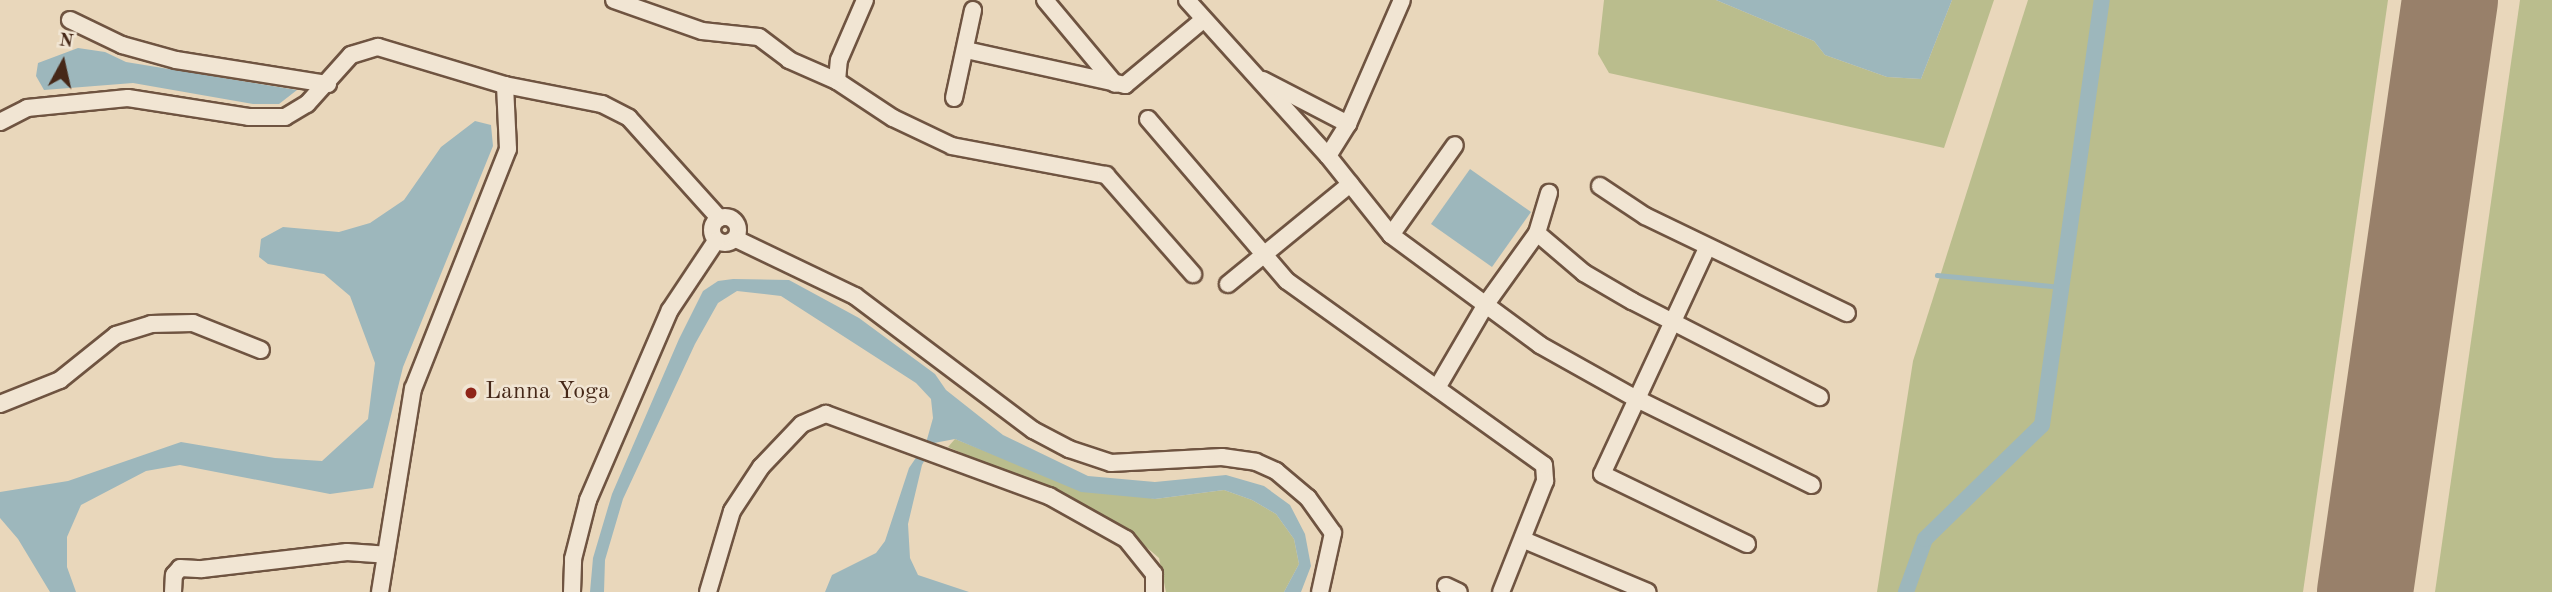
<!DOCTYPE html>
<style>
body{margin:0}
#map{position:relative;width:2552px;height:592px;overflow:hidden;background:#e9d7bb;font-family:"Old Standard TT",serif}
div>[style]{position:absolute}
.green>*{inset:0;background:#babd8d}
.water>*{inset:0;background:#9db7bc}
.stream>*{height:4.5px;margin:-2.25px;padding:0 2.25px;transform-origin:2.25px;border-radius:2.25px;background:#9db7bc}
.canal>*{height:16px;margin:-8px;padding:0 8px;transform-origin:8px;border-radius:8px;background:#9db7bc}
.runway>*{height:96px;margin:-48px;padding:0 48px;transform-origin:48px;border-radius:48px;background:#98806a}
.roads{filter:drop-shadow(2px 0 #6f5441) drop-shadow(-2px 0 #6f5441) drop-shadow(0 2px #6f5441) drop-shadow(0 -2px #6f5441)}
.minor>*{height:16px;margin:-8px;padding:0 8px;transform-origin:8px;border-radius:8px;background:#f1e5d3}
.minor>.ring{margin:-8px;padding:0;box-sizing:content-box;background:none;border:16px solid #f1e5d3;border-radius:50%}
.dots>*{width:19px;height:19px;translate:-50% -50%;box-sizing:border-box;border:4px solid #f1e5d3;border-radius:50%}
span{translate:-50% -50%;white-space:nowrap;text-align:center;line-height:1.15;-webkit-text-stroke:5px #f1e5d3;paint-order:stroke}
.poi-label{font-size:24px;color:#462818}
.left{translate:0 -50%;text-align:left}
.north{position:absolute;left:28px;top:28px;width:70px;height:70px;-webkit-text-stroke:5px #f1e5d3;paint-order:stroke;rotate:8deg;font-size:19px;font-weight:700;line-height:28px;text-align:center;color:#462818}
.north::after{content:'';display:block;margin:auto;width:24px;height:32px;background:#462818;clip-path:polygon(50% 0,100% 100%,50% 72%,0 100%)}
</style>
<div id="map">
<div class="green">
<div style="clip-path:polygon(1604px 0,1716px 0,1814px 41px,1825px 55px,1887px 77px,1921px 79px,1952px 0,1994px 0,1944px 148px,1609px 73px,1598px 54px)"></div>
<div style="clip-path:polygon(2028px 0,2388px 0,2303px 592px,1877px 592px,1913px 361px)"></div>
<div style="clip-path:polygon(2520px 0,2552px 0,2552px 592px,2435px 592px)"></div>
<div style="clip-path:polygon(955px 439px,1032px 470px,1155px 499px,1224px 490px,1252px 500px,1276px 514px,1294px 539px,1299px 564px,1284px 592px,1166px 592px,1159px 558px,1130px 533px,1102px 514px,948px 447px)"></div>
</div>
<div class="water">
<div style="clip-path:polygon(1716px 0,1952px 0,1921px 79px,1887px 77px,1825px 55px,1814px 41px)"></div>
<div style="clip-path:polygon(78px 48px,105px 52px,126px 62px,297px 90px,279px 104px,253px 104px,133px 83px,44px 90px,36px 76px,38px 63px)"></div>
<div style="clip-path:polygon(475px 121px,491px 125px,493px 146px,403px 367px,373px 488px,330px 494px,180px 465px,146px 471px,81px 505px,67px 537px,67px 567px,76px 592px,50px 592px,18px 539px,0 518px,0 492px,68px 481px,181px 442px,275px 458px,322px 461px,368px 419px,375px 363px,350px 296px,324px 274px,268px 264px,259px 257px,261px 239px,283px 227px,339px 232px,370px 223px,404px 200px,441px 147px)"></div>
<div style="clip-path:polygon(1470px 169px,1531px 212px,1492px 267px,1431px 224px)"></div>
<div style="clip-path:polygon(733px 279px,789px 280px,859px 318px,935px 374px,946px 390px,1003px 435px,1088px 476px,1155px 482px,1226px 475px,1264px 486px,1290px 505px,1305px 534px,1311px 566px,1301px 592px,1284px 592px,1299px 564px,1294px 539px,1276px 514px,1252px 500px,1224px 490px,1155px 499px,1081px 492px,955px 439px,934px 443px,922px 465px,908px 524px,910px 558px,918px 575px,969px 592px,825px 592px,832px 575px,876px 553px,885px 541px,909px 468px,926px 443px,933px 418px,931px 399px,916px 383px,781px 296px,737px 291px,718px 303px,695px 344px,623px 499px,605px 560px,604px 592px,590px 592px,593px 558px,612px 494px,679px 339px,703px 291px,718px 281px)"></div>
</div>
<div class="stream">
<div style="left:1937px;top:275px;width:126px;rotate:5.5deg"></div>
</div>
<div class="canal">
<div style="left:1906px;top:592px;width:56px;rotate:-70.3deg"></div>
<div style="left:1925px;top:539px;width:163px;rotate:-44.3deg"></div>
<div style="left:2042px;top:425px;width:429px;rotate:-82deg"></div>
</div>
<div class="runway">
<div style="left:2365px;top:592px;width:598px;rotate:-81.83deg"></div>
</div>
<div class="roads">
<div class="minor">
<div style="left:614px;top:0;width:93px;rotate:19.4deg"></div>
<div style="left:702px;top:31px;width:57px;rotate:6deg"></div>
<div style="left:759px;top:37px;width:38px;rotate:37deg"></div>
<div style="left:789px;top:60px;width:52px;rotate:23.6deg"></div>
<div style="left:837px;top:81px;width:67px;rotate:33.5deg"></div>
<div style="left:893px;top:118px;width:65px;rotate:25.4deg"></div>
<div style="left:952px;top:146px;width:157px;rotate:10.7deg"></div>
<div style="left:1106px;top:175px;width:132px;rotate:48.7deg"></div>
<div style="left:1045px;top:0;width:109px;rotate:50.2deg"></div>
<div style="left:1187px;top:0;width:210px;rotate:47.9deg"></div>
<div style="left:1328px;top:156px;width:101px;rotate:51.4deg"></div>
<div style="left:1391px;top:235px;width:185px;rotate:36.4deg"></div>
<div style="left:1540px;top:345px;width:109px;rotate:29.2deg"></div>
<div style="left:1635px;top:398px;width:197px;rotate:26.2deg"></div>
<div style="left:70px;top:20px;width:58px;rotate:25.7deg"></div>
<div style="left:122px;top:45px;width:56px;rotate:15.5deg"></div>
<div style="left:176px;top:60px;width:154px;rotate:9deg"></div>
<div style="left:966px;top:50px;width:163px;rotate:12.4deg"></div>
<div style="left:1125px;top:85px;width:102px;rotate:-39.8deg"></div>
<div style="left:1263px;top:80px;width:96px;rotate:27.4deg"></div>
<div style="left:837px;top:81px;width:21px;rotate:-85deg"></div>
<div style="left:839px;top:60px;width:65px;rotate:-66.6deg"></div>
<div style="left:954px;top:98px;width:90px;rotate:-77.8deg"></div>
<div style="left:1148px;top:119px;width:213px;rotate:49.4deg"></div>
<div style="left:1287px;top:281px;width:316px;rotate:35.6deg"></div>
<div style="left:1544px;top:465px;width:16px;rotate:86deg"></div>
<div style="left:1545px;top:481px;width:119px;rotate:111.6deg"></div>
<div style="left:0;top:122px;width:30px;rotate:-27deg"></div>
<div style="left:27px;top:108px;width:101px;rotate:-5.7deg"></div>
<div style="left:128px;top:98px;width:122px;rotate:8.9deg"></div>
<div style="left:249px;top:117px;width:36px"></div>
<div style="left:285px;top:117px;width:26px;rotate:-31deg"></div>
<div style="left:307px;top:104px;width:66px;rotate:-48.1deg"></div>
<div style="left:351px;top:55px;width:28px;rotate:-17deg"></div>
<div style="left:378px;top:47px;width:133px;rotate:16.7deg"></div>
<div style="left:505px;top:85px;width:99px;rotate:11.1deg"></div>
<div style="left:602px;top:104px;width:30px;rotate:27deg"></div>
<div style="left:629px;top:118px;width:135px;rotate:48deg"></div>
<div style="left:1328px;top:156px;width:38px;rotate:-58deg"></div>
<div style="left:1348px;top:124px;width:135px;rotate:-66.5deg"></div>
<div style="left:1600px;top:186px;width:54px;rotate:33.7deg"></div>
<div style="left:1645px;top:216px;width:224px;rotate:25.7deg"></div>
<div class="ring" style="left:712px;top:217px;width:10px;height:10px"></div>
<div style="left:1537px;top:233px;width:62px;rotate:40.4deg"></div>
<div style="left:1584px;top:273px;width:56px;rotate:30.3deg"></div>
<div style="left:1632px;top:301px;width:211px;rotate:27.1deg"></div>
<div style="left:1391px;top:235px;width:110px;rotate:-54.6deg"></div>
<div style="left:736px;top:239px;width:132px;rotate:25.6deg"></div>
<div style="left:855px;top:296px;width:223px;rotate:37deg"></div>
<div style="left:1033px;top:430px;width:41px;rotate:27.8deg"></div>
<div style="left:1069px;top:449px;width:44px;rotate:18.4deg"></div>
<div style="left:1111px;top:463px;width:111px;rotate:-3.1deg"></div>
<div style="left:1222px;top:457px;width:34px;rotate:8deg"></div>
<div style="left:1256px;top:462px;width:22px;rotate:24deg"></div>
<div style="left:1276px;top:471px;width:42px;rotate:40.2deg"></div>
<div style="left:1308px;top:498px;width:43px;rotate:54.5deg"></div>
<div style="left:1333px;top:533px;width:60px;rotate:102.4deg"></div>
<div style="left:1707px;top:248px;width:249px;rotate:114.9deg"></div>
<div style="left:1602px;top:474px;width:161px;rotate:25.8deg"></div>
<div style="left:1228px;top:284px;width:158px;rotate:-39.3deg"></div>
<div style="left:1437px;top:388px;width:97px;rotate:-59.7deg"></div>
<div style="left:1486px;top:304px;width:87px;rotate:-54.3deg"></div>
<div style="left:1537px;top:233px;width:42px;rotate:-73.3deg"></div>
<div style="left:0;top:404px;width:65px;rotate:-21.8deg"></div>
<div style="left:60px;top:380px;width:72px;rotate:-38.8deg"></div>
<div style="left:116px;top:335px;width:37px;rotate:-17deg"></div>
<div style="left:151px;top:324px;width:42px;rotate:-1.4deg"></div>
<div style="left:193px;top:323px;width:73px;rotate:21.7deg"></div>
<div style="left:1524px;top:540px;width:134px;rotate:22.8deg"></div>
<div style="left:1446px;top:586px;width:14px;rotate:25deg"></div>
<div style="left:173px;top:592px;width:17px;rotate:-87deg"></div>
<div style="left:174px;top:575px;width:9px;rotate:-49deg"></div>
<div style="left:180px;top:568px;width:22px;rotate:3deg"></div>
<div style="left:202px;top:569px;width:146px;rotate:-6.7deg"></div>
<div style="left:347px;top:552px;width:39px;rotate:4deg"></div>
<div style="left:380px;top:592px;width:206px;rotate:-80.8deg"></div>
<div style="left:413px;top:389px;width:258px;rotate:-68.4deg"></div>
<div style="left:508px;top:149px;width:64px;rotate:-92.7deg"></div>
<div style="left:572px;top:592px;width:33px;rotate:-88deg"></div>
<div style="left:573px;top:559px;width:61px;rotate:-75.7deg"></div>
<div style="left:588px;top:500px;width:207px;rotate:-66.7deg"></div>
<div style="left:670px;top:310px;width:83px;rotate:-56.3deg"></div>
<div style="left:708px;top:592px;width:84px;rotate:-73.5deg"></div>
<div style="left:732px;top:511px;width:53px;rotate:-56.6deg"></div>
<div style="left:761px;top:467px;width:59px;rotate:-46.4deg"></div>
<div style="left:802px;top:424px;width:26px;rotate:-23deg"></div>
<div style="left:826px;top:414px;width:238px;rotate:20.2deg"></div>
<div style="left:1049px;top:496px;width:88px;rotate:29.2deg"></div>
<div style="left:1126px;top:539px;width:45px;rotate:51.3deg"></div>
<div style="left:1154px;top:574px;width:18px;rotate:90deg"></div>
</div>
</div>
<div class="dots">
<div style="left:471px;top:393px;background:#8f2418"></div>
</div>
<div class="poi-label">
<span class="left" style="left:485px;top:393px">Lanna Yoga</span>
</div>
<div class="north">N</div>
</div>
